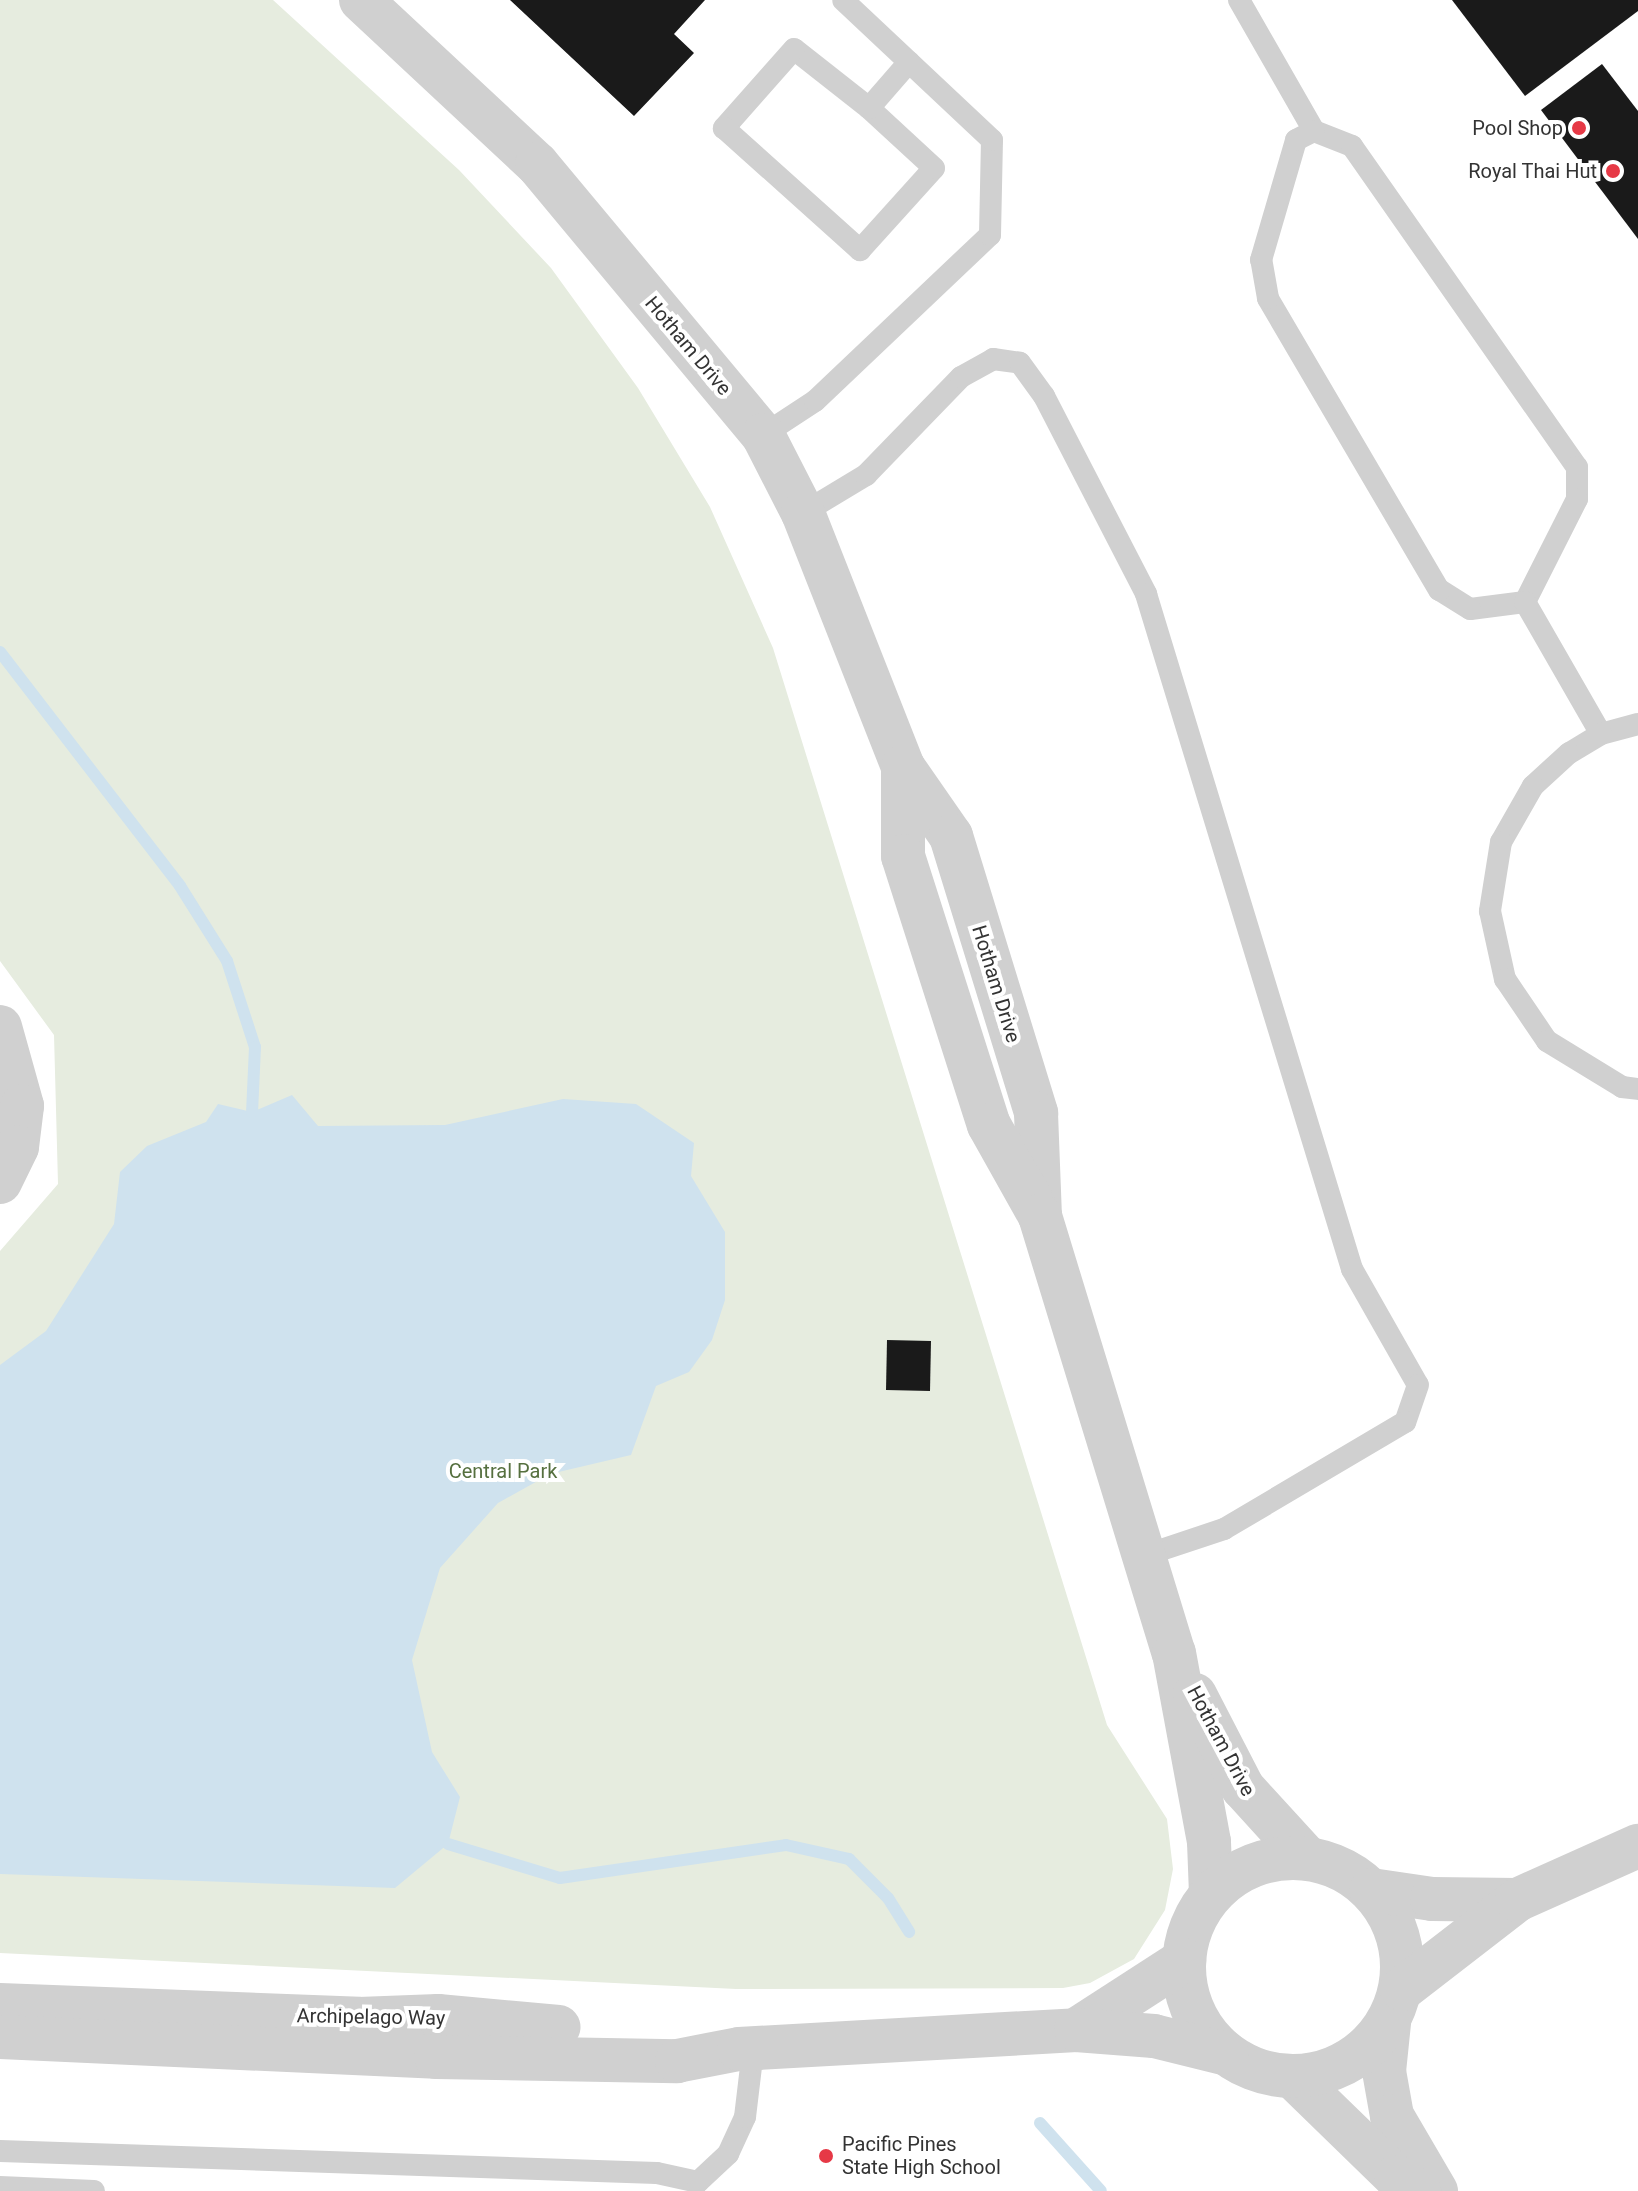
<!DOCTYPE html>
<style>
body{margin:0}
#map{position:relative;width:1638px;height:2191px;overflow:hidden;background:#fff;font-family:Roboto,sans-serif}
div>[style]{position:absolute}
.green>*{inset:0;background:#e6ecdf}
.water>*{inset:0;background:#cfe2ee}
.stream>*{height:12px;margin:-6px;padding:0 6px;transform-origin:6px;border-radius:6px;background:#cfe2ee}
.building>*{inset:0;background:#1a1a1a}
.service>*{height:22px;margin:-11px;padding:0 11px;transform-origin:11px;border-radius:11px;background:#d0d0d0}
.minor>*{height:44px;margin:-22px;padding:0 22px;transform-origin:22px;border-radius:22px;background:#d0d0d0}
.tertiary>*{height:44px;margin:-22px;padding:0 22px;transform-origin:22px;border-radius:22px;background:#d0d0d0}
.tertiary>.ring{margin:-22px;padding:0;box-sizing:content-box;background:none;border:44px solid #d0d0d0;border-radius:50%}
.dots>*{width:22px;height:22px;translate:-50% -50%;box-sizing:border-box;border:4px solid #fff;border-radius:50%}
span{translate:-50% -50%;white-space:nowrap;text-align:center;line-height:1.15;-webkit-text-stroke:8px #fff;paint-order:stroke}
.poi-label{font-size:20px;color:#333}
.right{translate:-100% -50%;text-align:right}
.left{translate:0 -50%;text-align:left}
.street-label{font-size:20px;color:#333}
.park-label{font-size:20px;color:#56703f}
</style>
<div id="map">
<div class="green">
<div style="clip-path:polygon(0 0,273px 0,459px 170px,551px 268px,638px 388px,710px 507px,773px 648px,1107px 1725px,1167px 1819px,1173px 1869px,1165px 1910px,1134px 1959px,1090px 1983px,1063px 1988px,736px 1989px,0 1953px,0 1251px,58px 1184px,54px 1035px,0 961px)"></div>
</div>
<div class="water">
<div style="clip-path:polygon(292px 1095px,318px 1126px,445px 1125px,563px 1099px,636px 1104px,694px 1143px,691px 1176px,725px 1232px,725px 1300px,712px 1340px,689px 1372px,656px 1386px,631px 1455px,550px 1474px,498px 1503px,440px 1568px,412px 1660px,432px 1752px,460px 1797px,448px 1844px,395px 1888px,0 1874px,0 1365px,46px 1331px,114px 1224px,120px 1172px,147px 1146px,206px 1122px,218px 1104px,252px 1112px)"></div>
</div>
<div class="stream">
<div style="left:0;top:652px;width:295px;rotate:52.4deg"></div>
<div style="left:180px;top:886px;width:89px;rotate:57.9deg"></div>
<div style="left:227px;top:961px;width:90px;rotate:72deg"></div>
<div style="left:255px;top:1047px;width:65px;rotate:92.6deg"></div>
<div style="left:448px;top:1844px;width:117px;rotate:16.9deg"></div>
<div style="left:560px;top:1878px;width:228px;rotate:-8.3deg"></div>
<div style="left:786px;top:1845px;width:65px;rotate:12.5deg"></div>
<div style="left:849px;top:1859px;width:55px;rotate:45deg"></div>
<div style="left:888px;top:1898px;width:40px;rotate:58deg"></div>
<div style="left:1040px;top:2123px;width:91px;rotate:48.1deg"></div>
</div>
<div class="building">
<div style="clip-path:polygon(510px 0,705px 0,674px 34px,694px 53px,634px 116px)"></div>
<div style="clip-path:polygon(1452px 0,1638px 0,1638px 11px,1525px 96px)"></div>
<div style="clip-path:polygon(1602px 64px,1638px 111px,1638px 239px,1541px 110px)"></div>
<div style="clip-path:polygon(887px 1340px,931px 1341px,930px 1391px,886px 1390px)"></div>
</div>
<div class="service">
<div style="left:1239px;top:0;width:151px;rotate:60.2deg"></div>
<div style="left:869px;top:108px;width:95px;rotate:-141.8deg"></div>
<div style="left:794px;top:49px;width:106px;rotate:131.5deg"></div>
<div style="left:724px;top:128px;width:183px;rotate:41.9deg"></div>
<div style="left:860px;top:250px;width:110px;rotate:-47.9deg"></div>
<div style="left:934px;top:168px;width:88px;rotate:-137.3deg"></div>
<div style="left:869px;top:108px;width:61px;rotate:-49deg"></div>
<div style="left:1314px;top:131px;width:41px;rotate:21.5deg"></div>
<div style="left:1352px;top:146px;width:392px;rotate:55deg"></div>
<div style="left:1577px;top:467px;width:32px;rotate:90deg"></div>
<div style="left:1577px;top:499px;width:115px;rotate:116.8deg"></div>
<div style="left:1525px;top:602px;width:55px;rotate:172.7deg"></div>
<div style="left:1470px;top:609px;width:36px;rotate:-148deg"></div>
<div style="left:1439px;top:590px;width:338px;rotate:-120.4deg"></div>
<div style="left:1268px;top:298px;width:39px;rotate:-100deg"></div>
<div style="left:1261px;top:260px;width:125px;rotate:-73.7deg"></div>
<div style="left:1296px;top:140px;width:20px;rotate:-27deg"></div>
<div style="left:763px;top:435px;width:62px;rotate:-33.2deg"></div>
<div style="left:815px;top:401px;width:241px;rotate:-43.5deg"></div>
<div style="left:990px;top:235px;width:95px;rotate:-88.8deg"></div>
<div style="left:992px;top:140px;width:204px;rotate:-136.8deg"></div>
<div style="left:803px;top:513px;width:74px;rotate:-31.1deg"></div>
<div style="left:866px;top:475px;width:136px;rotate:-45.9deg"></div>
<div style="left:961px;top:377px;width:37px;rotate:-29deg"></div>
<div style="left:993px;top:359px;width:27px;rotate:8deg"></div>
<div style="left:1020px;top:363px;width:41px;rotate:54deg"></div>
<div style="left:1044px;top:396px;width:223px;rotate:62.7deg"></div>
<div style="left:1146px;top:594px;width:706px;rotate:73.03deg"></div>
<div style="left:1352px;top:1269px;width:133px;rotate:60.4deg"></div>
<div style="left:1418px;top:1385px;width:39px;rotate:109deg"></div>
<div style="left:1405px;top:1422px;width:210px;rotate:149.4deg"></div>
<div style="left:1224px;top:1529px;width:85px;rotate:161.6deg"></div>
<div style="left:1525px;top:602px;width:152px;rotate:60.1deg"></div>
<div style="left:1638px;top:724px;width:38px;rotate:165deg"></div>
<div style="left:1601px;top:734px;width:37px;rotate:149deg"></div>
<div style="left:1569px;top:753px;width:49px;rotate:137.5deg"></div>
<div style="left:1533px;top:786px;width:64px;rotate:119.7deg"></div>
<div style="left:1501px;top:842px;width:70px;rotate:99.1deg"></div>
<div style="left:1490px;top:911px;width:70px;rotate:77.6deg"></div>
<div style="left:1505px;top:979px;width:75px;rotate:55.9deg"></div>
<div style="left:1547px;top:1041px;width:88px;rotate:31.5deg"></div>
<div style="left:1622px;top:1087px;width:16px;rotate:7deg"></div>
<div style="left:0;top:2151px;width:657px;rotate:1.92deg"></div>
<div style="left:657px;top:2173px;width:42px;rotate:12.4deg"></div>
<div style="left:698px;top:2182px;width:41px;rotate:-43deg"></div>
<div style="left:728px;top:2154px;width:41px;rotate:-65.3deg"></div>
<div style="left:745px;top:2117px;width:67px;rotate:-83.2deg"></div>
<div style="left:0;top:2187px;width:94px;rotate:2.4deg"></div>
</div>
<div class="minor">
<div style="left:0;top:1027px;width:82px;rotate:74.4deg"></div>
<div style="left:22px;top:1106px;width:41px;rotate:97deg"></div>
<div style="left:17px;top:1147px;width:39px;rotate:116deg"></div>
<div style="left:1389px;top:2023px;width:48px;rotate:95.9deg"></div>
<div style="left:1384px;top:2071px;width:46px;rotate:79.9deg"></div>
<div style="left:1392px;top:2116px;width:87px;rotate:59.6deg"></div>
<div style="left:1293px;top:2077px;width:144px;rotate:44.2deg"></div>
<div style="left:1396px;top:2177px;width:27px;rotate:31deg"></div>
</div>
<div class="tertiary">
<div style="left:361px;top:0;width:241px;rotate:43deg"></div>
<div style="left:537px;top:164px;width:353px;rotate:50.2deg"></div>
<div style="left:763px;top:435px;width:88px;rotate:62.9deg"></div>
<div style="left:803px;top:513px;width:273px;rotate:68.5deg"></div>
<div style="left:903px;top:767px;width:84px;rotate:55.2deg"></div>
<div style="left:951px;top:836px;width:290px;rotate:72.9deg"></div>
<div style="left:1036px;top:1113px;width:103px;rotate:87.8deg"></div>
<div style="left:903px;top:767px;width:89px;rotate:90deg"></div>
<div style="left:903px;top:856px;width:282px;rotate:72.3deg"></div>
<div style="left:989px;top:1125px;width:104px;rotate:60.7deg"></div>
<div style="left:1040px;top:1216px;width:457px;rotate:73deg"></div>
<div style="left:1174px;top:1653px;width:192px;rotate:79.5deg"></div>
<div style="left:1209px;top:1842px;width:52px;rotate:87.8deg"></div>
<div style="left:1195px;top:1695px;width:105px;rotate:62.7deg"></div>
<div style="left:1243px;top:1788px;width:95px;rotate:47.6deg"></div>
<div class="ring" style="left:1184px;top:1858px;width:174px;height:174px"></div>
<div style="left:1371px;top:1890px;width:62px;rotate:8.4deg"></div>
<div style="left:1432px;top:1899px;width:85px;rotate:0.7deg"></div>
<div style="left:1402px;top:1989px;width:145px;rotate:-37.7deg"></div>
<div style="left:1517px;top:1900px;width:133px;rotate:-24.1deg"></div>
<div style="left:0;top:2005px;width:359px;rotate:2.2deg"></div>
<div style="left:359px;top:2019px;width:79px;rotate:-2.2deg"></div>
<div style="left:438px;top:2016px;width:121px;rotate:5.2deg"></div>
<div style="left:1076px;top:2030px;width:129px;rotate:-32.9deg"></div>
<div style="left:0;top:2037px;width:436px;rotate:2.6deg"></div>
<div style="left:436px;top:2057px;width:241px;rotate:1deg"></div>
<div style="left:677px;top:2061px;width:63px;rotate:-11deg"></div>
<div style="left:739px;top:2049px;width:338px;rotate:-3.2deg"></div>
<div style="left:1076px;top:2030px;width:78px;rotate:4.4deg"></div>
<div style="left:1154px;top:2036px;width:75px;rotate:13.9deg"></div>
</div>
<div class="dots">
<div style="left:1579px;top:128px;background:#e63946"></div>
<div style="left:1613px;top:171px;background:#e63946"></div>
<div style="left:826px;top:2156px;background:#e63946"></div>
</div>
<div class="poi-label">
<span class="right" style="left:1563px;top:128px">Pool Shop</span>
<span class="right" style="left:1597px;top:171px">Royal Thai Hut</span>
<span class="left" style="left:842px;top:2156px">Pacific Pines<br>State High School</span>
</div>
<div class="street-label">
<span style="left:688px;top:346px;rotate:50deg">Hotham Drive</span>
<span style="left:996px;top:984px;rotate:73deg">Hotham Drive</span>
<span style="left:1221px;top:1741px;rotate:62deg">Hotham Drive</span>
<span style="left:371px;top:2017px;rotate:1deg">Archipelago Way</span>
</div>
<div class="park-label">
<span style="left:503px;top:1471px">Central Park</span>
</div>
</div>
